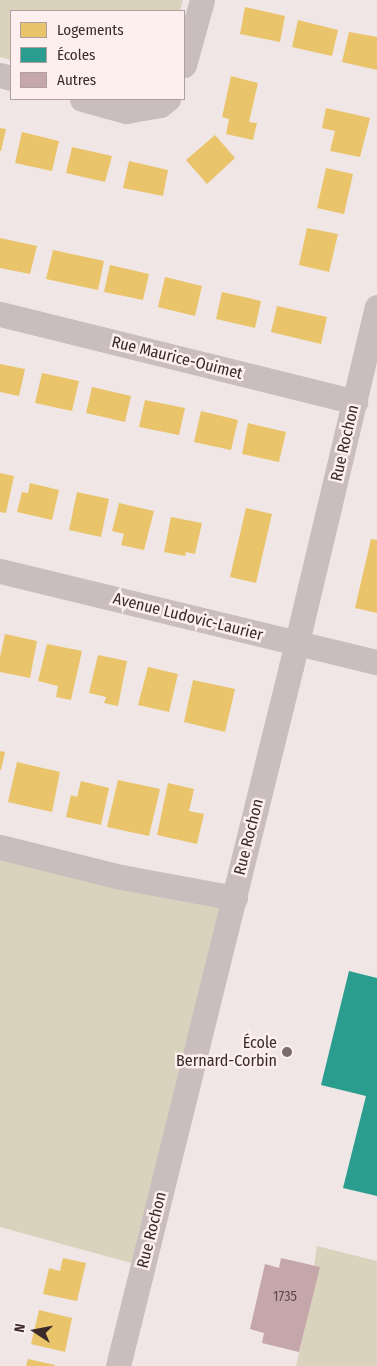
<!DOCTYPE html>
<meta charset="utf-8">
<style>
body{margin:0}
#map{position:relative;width:377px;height:1366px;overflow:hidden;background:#f0e6e5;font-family:"Fira Sans Condensed",sans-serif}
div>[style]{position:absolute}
.green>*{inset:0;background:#d9d3be}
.homes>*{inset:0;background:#e9c46a}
.schools>*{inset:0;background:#2a9d8f}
.building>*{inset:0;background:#c5a6a9}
.street>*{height:25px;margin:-12.5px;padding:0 12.5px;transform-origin:12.5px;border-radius:12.5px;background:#c9bebd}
.dots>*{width:14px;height:14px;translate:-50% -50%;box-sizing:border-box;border:2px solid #fcefed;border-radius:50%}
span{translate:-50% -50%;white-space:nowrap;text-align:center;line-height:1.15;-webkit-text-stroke:5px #fcefed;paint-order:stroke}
.number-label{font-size:14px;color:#5e494a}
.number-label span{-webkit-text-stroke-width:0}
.street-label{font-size:16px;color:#3b2a2b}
.poi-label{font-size:16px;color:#3b2a2b}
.right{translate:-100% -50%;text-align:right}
.legend{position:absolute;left:10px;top:10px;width:175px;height:90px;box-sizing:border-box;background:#fcefed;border:1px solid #afa09f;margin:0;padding:6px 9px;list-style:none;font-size:15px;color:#3b2a2b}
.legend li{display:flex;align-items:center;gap:10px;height:25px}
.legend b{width:25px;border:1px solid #afa09f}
.north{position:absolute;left:10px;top:1306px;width:50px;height:50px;-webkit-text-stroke:4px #fcefed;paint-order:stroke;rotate:281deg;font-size:14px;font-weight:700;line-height:20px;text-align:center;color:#3b2a2b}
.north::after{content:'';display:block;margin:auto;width:18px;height:22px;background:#3b2a2b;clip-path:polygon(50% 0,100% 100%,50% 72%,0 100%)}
</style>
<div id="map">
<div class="green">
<div style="clip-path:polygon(0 0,183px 0,180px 11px,11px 11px,11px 60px,0 57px)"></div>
<div style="clip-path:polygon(0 848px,234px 902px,142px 1266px,0 1227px)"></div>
<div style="clip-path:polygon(317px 1246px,377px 1261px,377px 1366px,296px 1366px,319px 1268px,314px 1266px)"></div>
</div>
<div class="homes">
<div style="clip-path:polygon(245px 7px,285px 16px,280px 42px,240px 34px)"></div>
<div style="clip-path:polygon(298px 20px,338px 30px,332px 56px,292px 47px)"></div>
<div style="clip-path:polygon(349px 32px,377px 37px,377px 70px,342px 62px)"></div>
<div style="clip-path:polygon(231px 76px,258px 83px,249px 122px,257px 123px,253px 140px,226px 134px,229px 119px,222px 117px)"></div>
<div style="clip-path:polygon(326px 108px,370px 118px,360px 157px,330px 151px,335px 131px,322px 128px)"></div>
<div style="clip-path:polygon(0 128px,6px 129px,1px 151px,0 151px)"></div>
<div style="clip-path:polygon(22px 132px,59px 141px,52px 171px,15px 163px)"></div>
<div style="clip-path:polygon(215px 135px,235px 158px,207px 184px,186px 160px)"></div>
<div style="clip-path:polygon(72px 147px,112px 156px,105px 182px,66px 173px)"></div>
<div style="clip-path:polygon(129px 161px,168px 170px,163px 196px,123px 188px)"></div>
<div style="clip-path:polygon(326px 168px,353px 174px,344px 214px,317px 208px)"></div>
<div style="clip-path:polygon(307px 228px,338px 234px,329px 272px,299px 265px)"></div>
<div style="clip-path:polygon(0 238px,37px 246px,30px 274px,0 268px)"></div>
<div style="clip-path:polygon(53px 250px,104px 261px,98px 290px,46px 279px)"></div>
<div style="clip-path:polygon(110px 265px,149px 274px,143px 300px,104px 292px)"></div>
<div style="clip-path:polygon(165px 277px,202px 286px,195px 316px,158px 307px)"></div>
<div style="clip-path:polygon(222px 292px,261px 301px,255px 328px,216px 319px)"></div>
<div style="clip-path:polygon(277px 306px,327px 317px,321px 344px,271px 332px)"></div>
<div style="clip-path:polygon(0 364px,25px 369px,19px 396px,0 392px)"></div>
<div style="clip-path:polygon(42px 373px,79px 381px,72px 411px,35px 403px)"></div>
<div style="clip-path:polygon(92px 387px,131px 396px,125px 422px,86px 413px)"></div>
<div style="clip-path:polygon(145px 400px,185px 408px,179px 435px,139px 427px)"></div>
<div style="clip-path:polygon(201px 411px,238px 420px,231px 450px,194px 442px)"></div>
<div style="clip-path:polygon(248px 423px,286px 432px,279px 462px,242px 454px)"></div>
<div style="clip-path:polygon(0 473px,14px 476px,6px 513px,0 512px)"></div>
<div style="clip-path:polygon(30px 483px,59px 490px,52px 520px,17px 512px,22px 492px,28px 493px)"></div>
<div style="clip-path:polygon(77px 492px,109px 499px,101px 537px,69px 530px)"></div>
<div style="clip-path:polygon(119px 503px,154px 511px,144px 550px,121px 545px,124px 534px,112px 531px)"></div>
<div style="clip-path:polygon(246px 508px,272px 514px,256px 583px,230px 577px)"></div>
<div style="clip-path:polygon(171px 517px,202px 523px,195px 554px,186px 552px,185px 556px,164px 552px)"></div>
<div style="clip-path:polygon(371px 539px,377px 540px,377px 613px,355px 608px)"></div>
<div style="clip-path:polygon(5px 634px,37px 641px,30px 678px,0 672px,0 657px)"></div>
<div style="clip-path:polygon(47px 644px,82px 651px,71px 700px,56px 697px,58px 686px,38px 681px)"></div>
<div style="clip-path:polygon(98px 655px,127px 661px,118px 706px,104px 703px,106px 697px,89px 693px)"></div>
<div style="clip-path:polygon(148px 667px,178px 674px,169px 712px,138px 705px)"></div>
<div style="clip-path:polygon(193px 680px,235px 689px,225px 732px,184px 722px)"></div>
<div style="clip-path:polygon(0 751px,5px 752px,1px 770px,0 770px)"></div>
<div style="clip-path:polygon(17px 762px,60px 772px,52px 812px,8px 802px)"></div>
<div style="clip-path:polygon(118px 780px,160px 789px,149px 836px,107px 827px)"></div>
<div style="clip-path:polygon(81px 781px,109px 788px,101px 825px,66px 817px,71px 795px,77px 797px)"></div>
<div style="clip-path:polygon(168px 783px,194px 789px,189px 811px,204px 814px,197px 844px,157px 835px)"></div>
<div style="clip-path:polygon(63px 1258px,86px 1263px,77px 1301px,43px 1294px,49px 1268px,60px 1271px)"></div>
<div style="clip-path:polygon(39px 1310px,72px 1318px,65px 1352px,31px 1344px)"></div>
<div style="clip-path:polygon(28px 1359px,55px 1365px,55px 1366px,26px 1366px)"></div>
</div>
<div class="schools">
<div style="clip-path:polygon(349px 971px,377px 978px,377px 1196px,343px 1188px,366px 1096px,321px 1085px)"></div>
</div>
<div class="building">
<div style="clip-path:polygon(281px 1258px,320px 1267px,299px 1352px,262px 1343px,264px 1333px,250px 1329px,265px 1264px,279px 1268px)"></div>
</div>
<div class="street">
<div style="left:184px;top:65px;width:67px;rotate:-74.5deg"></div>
<div style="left:0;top:75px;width:11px;rotate:15deg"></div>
<div style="left:82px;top:99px;width:46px;rotate:15.3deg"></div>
<div style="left:126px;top:111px;width:35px;rotate:-10deg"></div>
<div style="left:160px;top:105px;width:10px;rotate:-37deg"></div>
<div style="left:0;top:314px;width:366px;rotate:13.9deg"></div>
<div style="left:0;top:571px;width:388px;rotate:13.6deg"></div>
<div style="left:0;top:847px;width:125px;rotate:13.9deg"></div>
<div style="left:121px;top:877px;width:116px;rotate:10.4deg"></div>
<div style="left:118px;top:1366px;width:720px;rotate:-76.1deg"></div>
<div style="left:291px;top:667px;width:370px;rotate:-76.6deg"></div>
</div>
<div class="dots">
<div style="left:287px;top:1052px;background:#7a6c6c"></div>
</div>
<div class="number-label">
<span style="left:285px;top:1297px">1735</span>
</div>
<div class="street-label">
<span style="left:177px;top:358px;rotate:14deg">Rue Maurice-Ouimet</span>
<span style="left:345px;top:443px;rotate:-77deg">Rue Rochon</span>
<span style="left:188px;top:617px;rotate:14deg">Avenue Ludovic-Laurier</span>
<span style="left:249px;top:837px;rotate:-76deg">Rue Rochon</span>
<span style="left:152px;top:1230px;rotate:-76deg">Rue Rochon</span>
</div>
<div class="poi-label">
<span class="right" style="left:277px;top:1052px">École<br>Bernard-Corbin</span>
</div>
<ul class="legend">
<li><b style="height:14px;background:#e9c46a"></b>Logements</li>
<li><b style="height:14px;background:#2a9d8f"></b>Écoles</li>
<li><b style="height:14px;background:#c5a6a9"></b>Autres</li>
</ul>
<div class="north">N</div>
</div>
